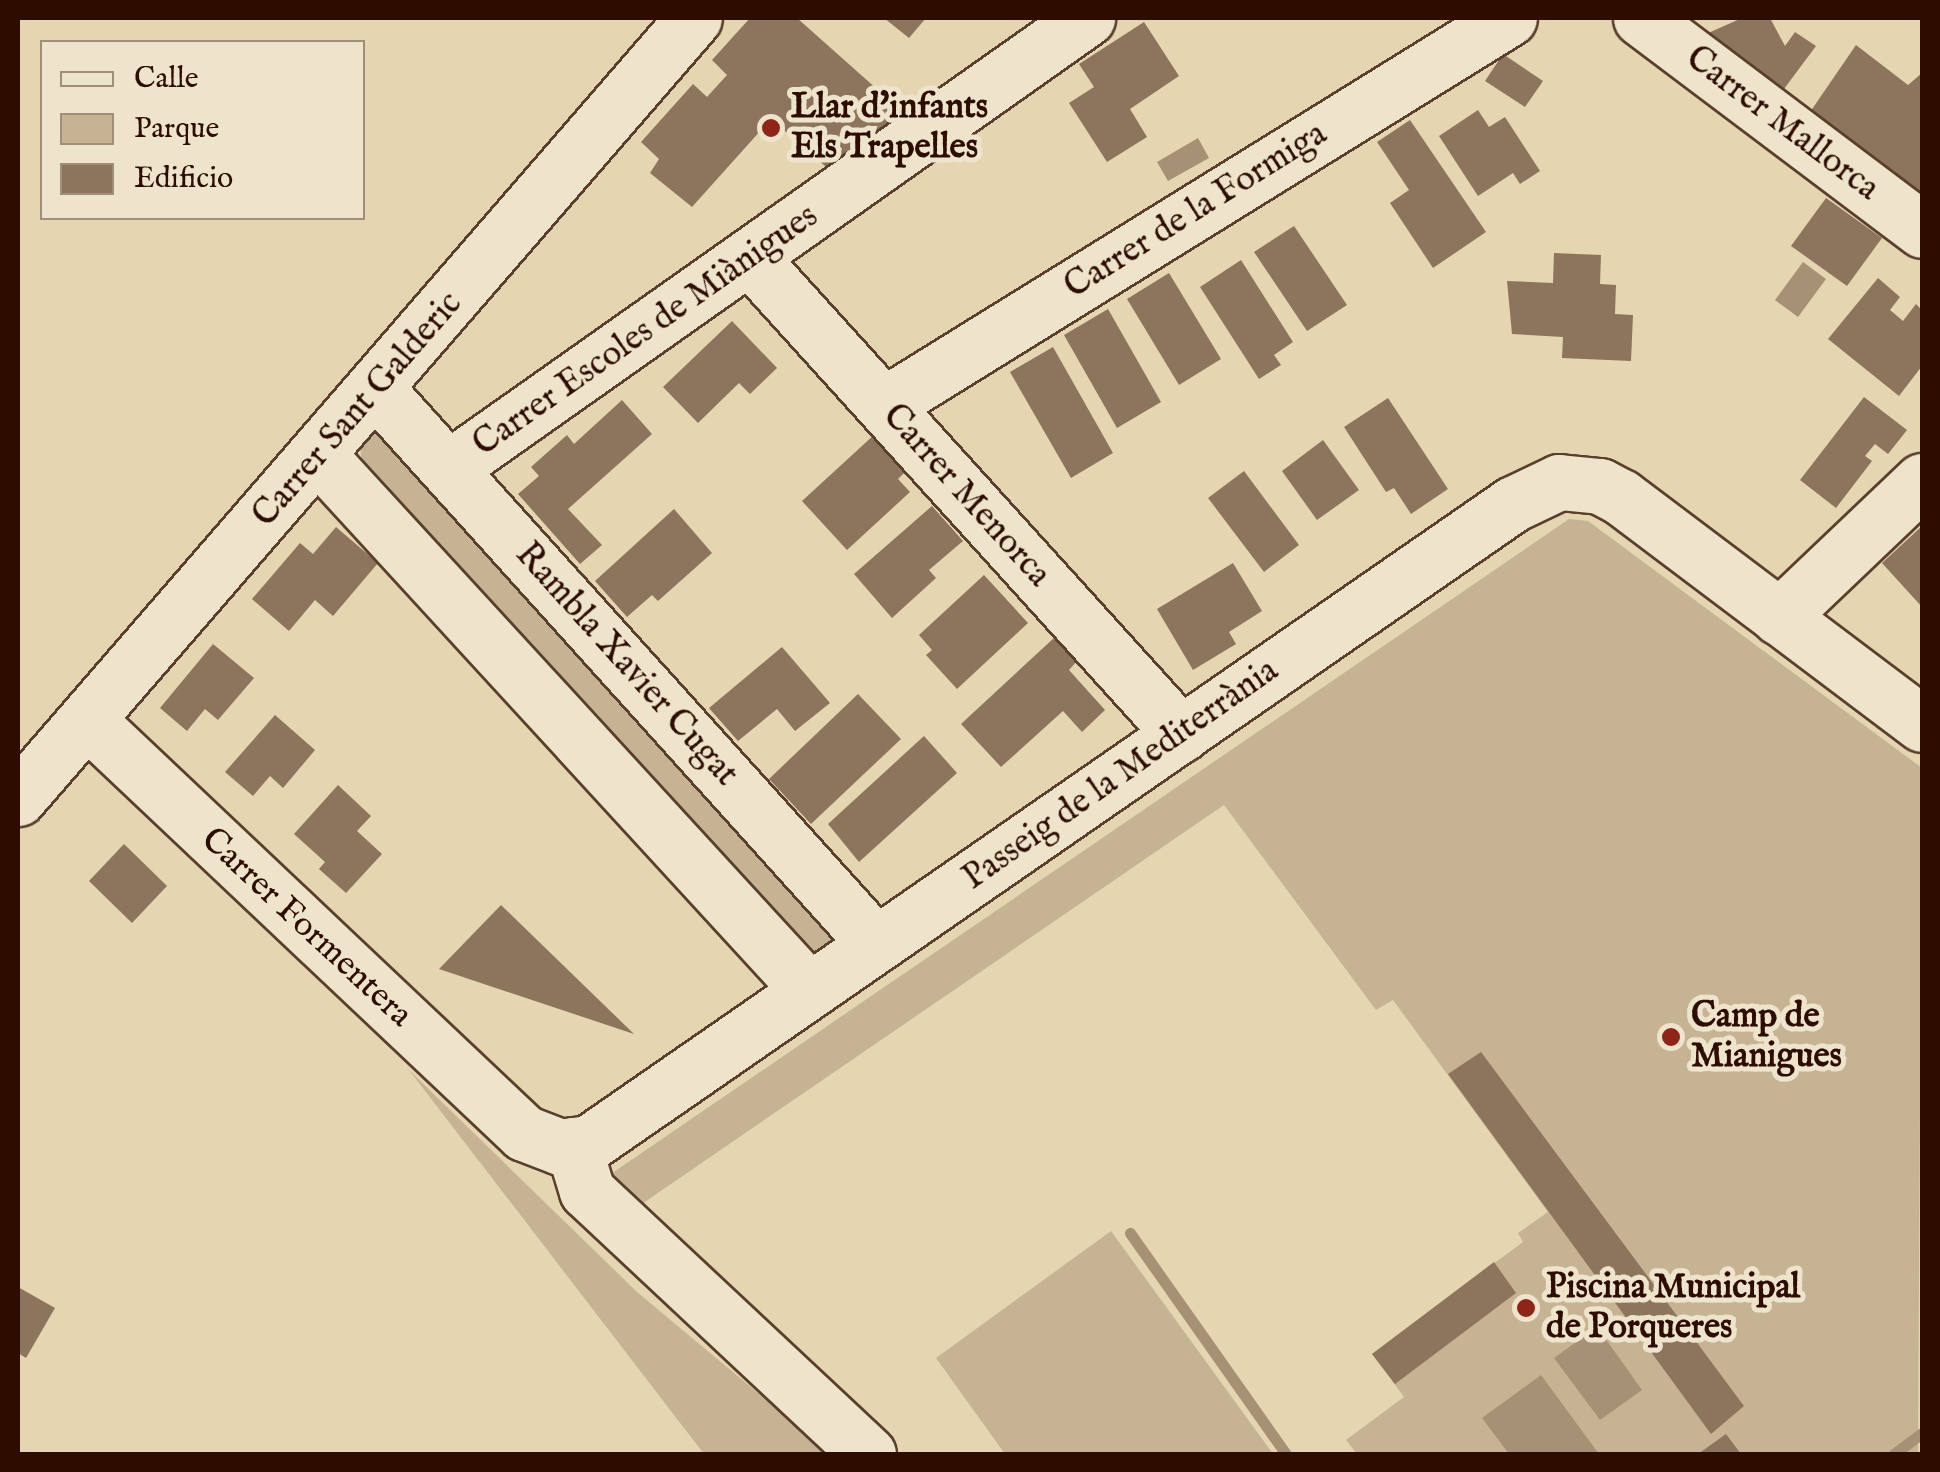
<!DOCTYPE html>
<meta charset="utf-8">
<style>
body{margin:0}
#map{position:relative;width:1940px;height:1472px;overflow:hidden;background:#e5d5b1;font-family:"IM FELL English",serif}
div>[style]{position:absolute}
.green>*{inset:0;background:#c6b393}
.water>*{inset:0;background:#a69175}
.stream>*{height:11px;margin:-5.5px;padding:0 5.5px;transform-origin:5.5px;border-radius:5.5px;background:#a69175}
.building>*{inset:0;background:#8c755c}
.roads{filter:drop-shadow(2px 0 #5a3f2c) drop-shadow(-2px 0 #5a3f2c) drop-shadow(0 2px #5a3f2c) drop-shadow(0 -2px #5a3f2c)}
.minor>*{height:55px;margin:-27.5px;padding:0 27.5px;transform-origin:27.5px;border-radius:27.5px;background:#eee4cc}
.dots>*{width:28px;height:28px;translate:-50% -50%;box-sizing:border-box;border:5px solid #eee4cc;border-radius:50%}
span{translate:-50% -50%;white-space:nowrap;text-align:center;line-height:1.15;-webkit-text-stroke:10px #eee4cc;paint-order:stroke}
.poi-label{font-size:35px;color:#2c0d00;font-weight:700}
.left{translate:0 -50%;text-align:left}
.street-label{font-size:35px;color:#2c0d00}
.frame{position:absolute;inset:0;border:20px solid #2c0d00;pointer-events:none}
.legend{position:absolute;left:40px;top:40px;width:325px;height:180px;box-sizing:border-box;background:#eee4cc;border:2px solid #a08e7a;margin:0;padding:12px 18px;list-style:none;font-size:30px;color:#2c0d00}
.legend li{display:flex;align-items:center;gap:20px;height:50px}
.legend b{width:50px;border:2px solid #a08e7a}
</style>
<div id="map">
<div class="green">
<div style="clip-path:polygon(372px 420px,837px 918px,837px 946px,816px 959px,362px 465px,359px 435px)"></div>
<div style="clip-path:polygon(1569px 519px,1588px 521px,1922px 768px,1918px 1454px,1357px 1454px,1346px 1440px,1404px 1397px,1372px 1354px,1523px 1242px,1518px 1233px,1548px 1212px,1393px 1000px,1376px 1010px,1224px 805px,633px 1210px,602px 1180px)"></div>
<div style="clip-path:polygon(409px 1070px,637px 1292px,831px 1454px,704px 1454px)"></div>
<div style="clip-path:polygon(1111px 1231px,1273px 1454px,1005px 1454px,936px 1358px)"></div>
</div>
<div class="water">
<div style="clip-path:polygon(1198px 138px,1209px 158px,1168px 181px,1157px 162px)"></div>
<div style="clip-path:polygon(1803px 262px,1826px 279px,1798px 317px,1775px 300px)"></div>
<div style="clip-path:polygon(1597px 1327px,1642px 1390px,1600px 1420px,1554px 1358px)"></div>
<div style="clip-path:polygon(1541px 1375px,1599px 1454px,1509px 1454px,1482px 1418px)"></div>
</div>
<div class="stream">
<div style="left:1130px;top:1233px;width:271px;rotate:54.8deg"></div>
<div style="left:1894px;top:1454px;width:35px;rotate:-37deg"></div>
</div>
<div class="building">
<div style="clip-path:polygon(750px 18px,797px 18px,905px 114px,833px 173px,771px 119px,692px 207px,650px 173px,659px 159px,641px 142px,693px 84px,707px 97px,727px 75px,712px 60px)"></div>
<div style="clip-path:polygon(884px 18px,926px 18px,909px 38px)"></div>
<div style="clip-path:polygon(1742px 18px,1770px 18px,1785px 46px,1795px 32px,1816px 46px,1781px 93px,1706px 34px)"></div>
<div style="clip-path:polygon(1144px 22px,1179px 76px,1130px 109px,1147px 137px,1107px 162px,1069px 103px,1094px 87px,1079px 64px)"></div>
<div style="clip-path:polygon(1856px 45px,1908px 85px,1922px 73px,1922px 208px,1808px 115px)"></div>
<div style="clip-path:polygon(1503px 54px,1543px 81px,1525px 107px,1485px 81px)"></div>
<div style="clip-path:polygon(1478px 110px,1489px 127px,1505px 117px,1540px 171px,1520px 184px,1513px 173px,1478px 196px,1439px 136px)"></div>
<div style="clip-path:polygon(1410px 120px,1486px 232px,1433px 268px,1390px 203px,1409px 190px,1377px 142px)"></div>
<div style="clip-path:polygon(1826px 198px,1882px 238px,1847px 286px,1791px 246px)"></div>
<div style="clip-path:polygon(1294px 226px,1347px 305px,1307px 331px,1254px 252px)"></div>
<div style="clip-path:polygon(1554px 253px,1601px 255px,1600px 284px,1616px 285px,1615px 314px,1633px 315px,1631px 361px,1562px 358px,1563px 337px,1512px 334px,1507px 281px,1553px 283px)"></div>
<div style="clip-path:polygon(1241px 260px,1293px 342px,1274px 355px,1281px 365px,1259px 379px,1200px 287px)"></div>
<div style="clip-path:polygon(1169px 273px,1221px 359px,1179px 385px,1127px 299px)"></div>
<div style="clip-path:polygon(1878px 278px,1900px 297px,1890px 310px,1903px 321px,1916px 304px,1922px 310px,1922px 366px,1899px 396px,1828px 339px)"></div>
<div style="clip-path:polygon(1108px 309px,1161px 402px,1117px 428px,1064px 335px)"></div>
<div style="clip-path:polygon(732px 321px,777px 368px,750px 394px,739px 383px,698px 423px,663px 387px)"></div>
<div style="clip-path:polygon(1053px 347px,1113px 453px,1071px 478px,1010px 372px)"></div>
<div style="clip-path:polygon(1864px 397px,1907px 430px,1888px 454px,1875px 444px,1865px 456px,1872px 461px,1836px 508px,1800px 480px)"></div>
<div style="clip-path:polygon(1388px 398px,1448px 489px,1411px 514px,1394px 488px,1386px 492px,1344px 427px)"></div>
<div style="clip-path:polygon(622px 400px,652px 434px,568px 509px,602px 545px,580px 564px,518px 494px,539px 476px,531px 467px,567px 435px,574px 444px)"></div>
<div style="clip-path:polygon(875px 434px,908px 469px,898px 479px,910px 492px,847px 550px,802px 501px)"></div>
<div style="clip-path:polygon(1323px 440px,1359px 490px,1317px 520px,1282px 471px)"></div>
<div style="clip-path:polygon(1244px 471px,1299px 545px,1264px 572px,1208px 498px)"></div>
<div style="clip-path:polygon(932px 506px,963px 541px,929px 570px,936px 578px,892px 618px,854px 574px)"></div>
<div style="clip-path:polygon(674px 509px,712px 553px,658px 601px,652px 595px,627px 617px,595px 581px)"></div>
<div style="clip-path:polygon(1922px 526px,1922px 607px,1882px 563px)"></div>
<div style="clip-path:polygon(336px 527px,378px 563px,333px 616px,315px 600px,289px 631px,252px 599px,300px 543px,313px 554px)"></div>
<div style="clip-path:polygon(1233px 563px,1262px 611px,1229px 632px,1236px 644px,1193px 670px,1157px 609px)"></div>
<div style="clip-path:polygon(984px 575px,1028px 623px,957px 689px,926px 655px,932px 650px,919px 635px)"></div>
<div style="clip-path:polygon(1055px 637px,1077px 661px,1069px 670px,1105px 710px,1082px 732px,1063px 711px,1001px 767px,961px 724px)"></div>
<div style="clip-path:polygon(213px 644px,254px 678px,218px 720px,205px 709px,187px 731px,160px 708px)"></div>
<div style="clip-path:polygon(782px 647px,830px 703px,795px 731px,777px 709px,738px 741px,709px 708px)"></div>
<div style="clip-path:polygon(858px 694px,901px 739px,811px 824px,769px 779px)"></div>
<div style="clip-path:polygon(275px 715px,315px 750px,283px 788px,270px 776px,253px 796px,225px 772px)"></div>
<div style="clip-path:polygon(924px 736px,957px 773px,859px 862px,828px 824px)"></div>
<div style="clip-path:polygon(338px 785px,371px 816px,357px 831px,382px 854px,346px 893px,319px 869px,325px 862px,294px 834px)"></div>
<div style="clip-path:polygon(124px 844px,167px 886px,132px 923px,89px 881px)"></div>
<div style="clip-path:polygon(501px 905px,634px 1034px,439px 969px)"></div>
<div style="clip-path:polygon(1481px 1052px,1744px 1406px,1711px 1434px,1448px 1074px)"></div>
<div style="clip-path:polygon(1494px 1262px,1516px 1293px,1395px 1384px,1372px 1354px)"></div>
<div style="clip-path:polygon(18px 1287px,55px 1308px,26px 1358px,18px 1353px)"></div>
<div style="clip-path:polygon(1726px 1434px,1741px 1454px,1698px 1454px)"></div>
</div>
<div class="roads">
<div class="minor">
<div style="left:1641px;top:18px;width:352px;rotate:37deg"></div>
<div style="left:751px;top:259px;width:641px;rotate:47.85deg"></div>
<div style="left:375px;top:388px;width:747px;rotate:47.98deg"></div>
<div style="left:884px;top:405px;width:735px;rotate:-31.77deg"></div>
<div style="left:317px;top:454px;width:726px;rotate:47.46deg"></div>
<div style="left:449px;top:468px;width:781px;rotate:-35.2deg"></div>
<div style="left:1779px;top:617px;width:197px;rotate:-43.6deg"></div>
<div style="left:88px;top:721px;width:600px;rotate:43.38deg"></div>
<div style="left:524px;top:1133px;width:39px;rotate:21deg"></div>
<div style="left:560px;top:1147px;width:29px;rotate:-8deg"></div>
<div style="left:589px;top:1143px;width:1123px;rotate:-34.67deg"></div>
<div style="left:1513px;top:504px;width:51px;rotate:-25.6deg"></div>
<div style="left:1559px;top:482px;width:41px;rotate:5.6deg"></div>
<div style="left:1600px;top:486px;width:24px;rotate:28deg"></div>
<div style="left:1621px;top:497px;width:377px;rotate:37deg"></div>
<div style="left:18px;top:798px;width:1032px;rotate:-49.09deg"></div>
<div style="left:573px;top:1145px;width:48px;rotate:73.1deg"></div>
<div style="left:587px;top:1191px;width:385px;rotate:43.1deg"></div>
</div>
</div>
<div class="dots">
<div style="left:771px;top:128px;background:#8f2418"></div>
<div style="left:1671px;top:1037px;background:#8f2418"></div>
<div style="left:1526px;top:1308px;background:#8f2418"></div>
</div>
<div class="poi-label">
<span class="left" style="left:791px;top:128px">Llar d'infants<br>Els Trapelles</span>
<span class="left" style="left:1691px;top:1037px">Camp de<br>Mianigues</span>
<span class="left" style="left:1546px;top:1308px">Piscina Municipal<br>de Porqueres</span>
</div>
<div class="street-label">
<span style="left:1782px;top:124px;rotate:37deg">Carrer Mallorca</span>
<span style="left:1196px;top:211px;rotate:-32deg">Carrer de la Formiga</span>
<span style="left:646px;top:331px;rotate:-35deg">Carrer Escoles de Miànigues</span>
<span style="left:358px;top:410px;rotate:-49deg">Carrer Sant Galderic</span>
<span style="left:966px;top:496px;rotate:48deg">Carrer Menorca</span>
<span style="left:626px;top:665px;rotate:48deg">Rambla Xavier Cugat</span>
<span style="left:1121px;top:775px;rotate:-35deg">Passeig de la Mediterrània</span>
<span style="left:306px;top:928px;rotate:43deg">Carrer Formentera</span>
</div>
<div class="frame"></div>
<ul class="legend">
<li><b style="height:12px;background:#eee4cc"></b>Calle</li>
<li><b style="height:28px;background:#c6b393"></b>Parque</li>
<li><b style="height:28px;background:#8c755c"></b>Edificio</li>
</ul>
</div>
